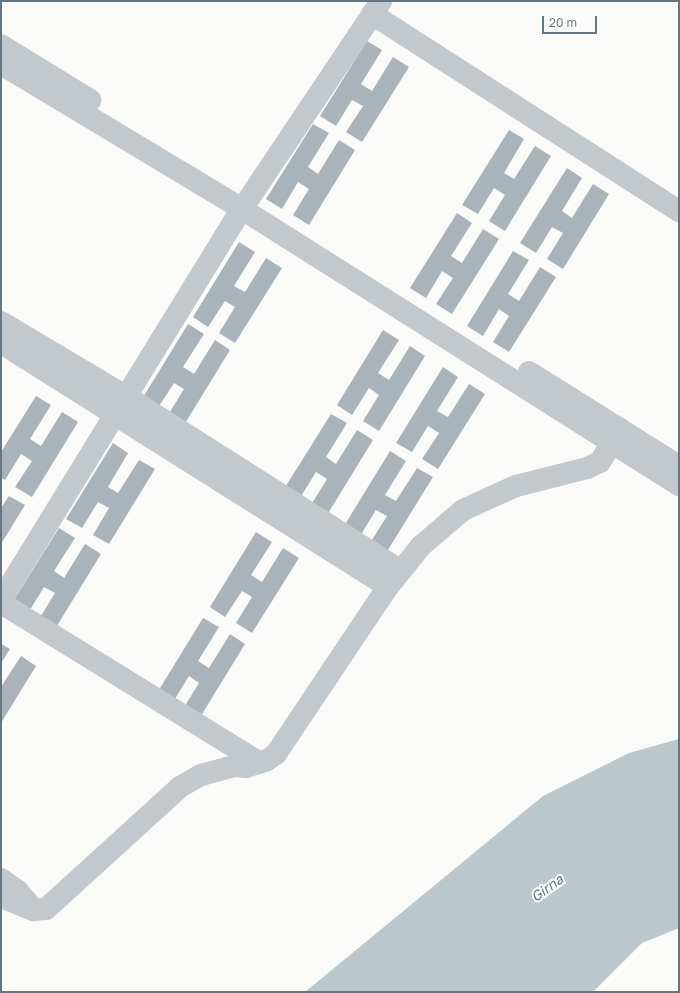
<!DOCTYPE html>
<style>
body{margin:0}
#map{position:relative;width:680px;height:993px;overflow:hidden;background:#fafaf8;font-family:"Golos Text",sans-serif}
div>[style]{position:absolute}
.water>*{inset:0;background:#bbc7cb}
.building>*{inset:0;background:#aab3b9}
.minor>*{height:22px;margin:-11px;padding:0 11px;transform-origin:11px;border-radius:11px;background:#c3c8cc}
span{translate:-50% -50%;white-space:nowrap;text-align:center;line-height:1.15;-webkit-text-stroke:4px #fff;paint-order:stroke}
.water-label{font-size:14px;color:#60757c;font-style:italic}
.frame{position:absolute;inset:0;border:2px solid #657683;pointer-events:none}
.scale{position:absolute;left:542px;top:16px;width:55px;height:18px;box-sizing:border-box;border:2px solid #657683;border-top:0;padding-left:5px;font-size:12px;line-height:14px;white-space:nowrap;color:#657683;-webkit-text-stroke:3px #fff;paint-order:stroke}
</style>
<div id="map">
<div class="water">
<div style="clip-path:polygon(679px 739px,679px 928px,642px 943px,593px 992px,305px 992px,543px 796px,629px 753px)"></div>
</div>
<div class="building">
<div style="clip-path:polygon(367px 41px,382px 50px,361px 84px,372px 91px,393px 57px,409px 67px,362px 142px,346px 132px,363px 106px,352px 100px,336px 126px,320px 116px)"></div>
<div style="clip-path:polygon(313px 124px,329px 133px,308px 167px,318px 174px,339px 140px,355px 150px,309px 225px,293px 215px,309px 189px,298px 182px,282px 209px,266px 199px)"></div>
<div style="clip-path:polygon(509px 130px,524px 139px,504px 173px,514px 179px,535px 146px,551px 156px,505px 231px,489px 221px,505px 195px,494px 188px,478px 214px,462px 205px)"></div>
<div style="clip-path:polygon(567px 168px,582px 178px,562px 211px,572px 218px,593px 184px,609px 194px,563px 269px,547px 259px,563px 233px,552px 227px,536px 253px,520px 243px)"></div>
<div style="clip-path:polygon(457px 213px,472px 223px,451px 256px,462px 263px,483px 229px,499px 239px,452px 314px,436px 304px,453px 278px,442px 271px,426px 298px,410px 288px)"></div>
<div style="clip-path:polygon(239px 242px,255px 252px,234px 286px,245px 292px,266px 258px,282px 268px,235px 343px,219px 333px,235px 307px,225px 301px,208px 327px,193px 317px)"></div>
<div style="clip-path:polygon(513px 251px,529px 260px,508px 294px,519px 301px,540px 267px,556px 277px,509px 352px,493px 342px,509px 316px,499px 309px,483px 336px,467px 326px)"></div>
<div style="clip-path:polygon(188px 324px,204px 334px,183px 367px,194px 374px,215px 340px,230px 350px,184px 425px,168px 415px,184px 389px,174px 383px,157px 409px,142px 399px)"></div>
<div style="clip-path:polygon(383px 330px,399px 340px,378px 373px,389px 380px,410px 346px,425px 356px,379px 431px,363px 421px,379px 395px,369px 388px,352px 415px,337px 405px)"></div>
<div style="clip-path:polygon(443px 367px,458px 377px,437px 411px,448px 417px,469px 384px,485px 394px,438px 469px,422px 459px,439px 433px,428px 426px,412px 452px,396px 443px)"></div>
<div style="clip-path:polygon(36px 396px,51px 405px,30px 439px,41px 446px,62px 412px,78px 422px,32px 497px,15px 487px,32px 461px,21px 454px,5px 480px,1px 478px,1px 452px)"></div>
<div style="clip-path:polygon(331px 414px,347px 423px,326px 457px,336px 464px,357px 430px,373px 440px,327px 515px,311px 505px,327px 479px,316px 472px,300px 498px,284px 489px)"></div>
<div style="clip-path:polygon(113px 443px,128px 453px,108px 487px,118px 493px,139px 460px,155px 469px,109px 544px,93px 535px,109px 508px,98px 502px,82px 528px,66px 519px)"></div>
<div style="clip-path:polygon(390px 451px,406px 461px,385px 495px,396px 501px,417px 468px,433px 477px,386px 553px,370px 543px,387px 516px,376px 510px,360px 536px,344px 526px)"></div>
<div style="clip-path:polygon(9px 496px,25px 505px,1px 544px,1px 508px)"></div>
<div style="clip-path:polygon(59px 528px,75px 538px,54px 571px,64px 578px,85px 544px,101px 554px,55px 629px,39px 619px,55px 593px,44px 587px,28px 613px,12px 603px)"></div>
<div style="clip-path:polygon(256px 532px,272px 542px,251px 575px,262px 582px,283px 548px,299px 558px,252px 633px,236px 623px,252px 597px,242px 591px,225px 617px,210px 607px)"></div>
<div style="clip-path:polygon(203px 618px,219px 627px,198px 661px,209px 668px,230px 634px,245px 644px,199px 719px,183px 709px,199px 683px,189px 676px,173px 702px,157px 693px)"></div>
<div style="clip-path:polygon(1px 644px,10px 649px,1px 663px)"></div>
<div style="clip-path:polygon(21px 656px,36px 666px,1px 723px,1px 687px)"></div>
</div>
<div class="minor">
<div style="left:372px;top:14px;width:365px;rotate:32.7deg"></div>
<div style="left:1px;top:45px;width:105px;rotate:31.7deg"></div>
<div style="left:1px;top:64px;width:281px;rotate:31deg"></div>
<div style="left:242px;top:209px;width:517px;rotate:32.28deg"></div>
<div style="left:1px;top:322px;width:147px;rotate:30.8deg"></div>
<div style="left:127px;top:397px;width:323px;rotate:32.4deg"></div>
<div style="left:1px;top:343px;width:457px;rotate:32.2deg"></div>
<div style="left:529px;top:372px;width:177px;rotate:32.1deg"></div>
<div style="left:1px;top:600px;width:459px;rotate:-58.4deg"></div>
<div style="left:242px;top:209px;width:250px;rotate:-56.2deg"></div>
<div style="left:1px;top:603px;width:304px;rotate:31.7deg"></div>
<div style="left:1px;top:879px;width:21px;rotate:35deg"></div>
<div style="left:18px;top:891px;width:16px;rotate:50deg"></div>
<div style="left:1px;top:897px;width:35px;rotate:22deg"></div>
<div style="left:33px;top:910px;width:13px;rotate:-4deg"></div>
<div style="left:46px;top:909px;width:181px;rotate:-42.3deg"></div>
<div style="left:180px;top:787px;width:24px;rotate:-30deg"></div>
<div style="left:201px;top:775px;width:35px;rotate:-15deg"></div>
<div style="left:235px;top:766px;width:11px;rotate:5deg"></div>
<div style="left:246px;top:767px;width:22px;rotate:-18deg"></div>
<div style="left:267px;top:760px;width:11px;rotate:-34deg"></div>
<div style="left:276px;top:754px;width:201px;rotate:-56.2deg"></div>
<div style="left:388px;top:587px;width:53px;rotate:-51.2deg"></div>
<div style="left:421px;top:546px;width:55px;rotate:-40.6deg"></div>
<div style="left:463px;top:510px;width:58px;rotate:-24.4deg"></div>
<div style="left:516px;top:486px;width:73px;rotate:-14.2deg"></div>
<div style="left:587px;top:468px;width:14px;rotate:-25deg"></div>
<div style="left:600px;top:462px;width:39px;rotate:-59deg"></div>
</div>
<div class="water-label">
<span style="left:547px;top:888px;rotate:-36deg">Girna</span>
</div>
<div class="frame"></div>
<div class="scale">20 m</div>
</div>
